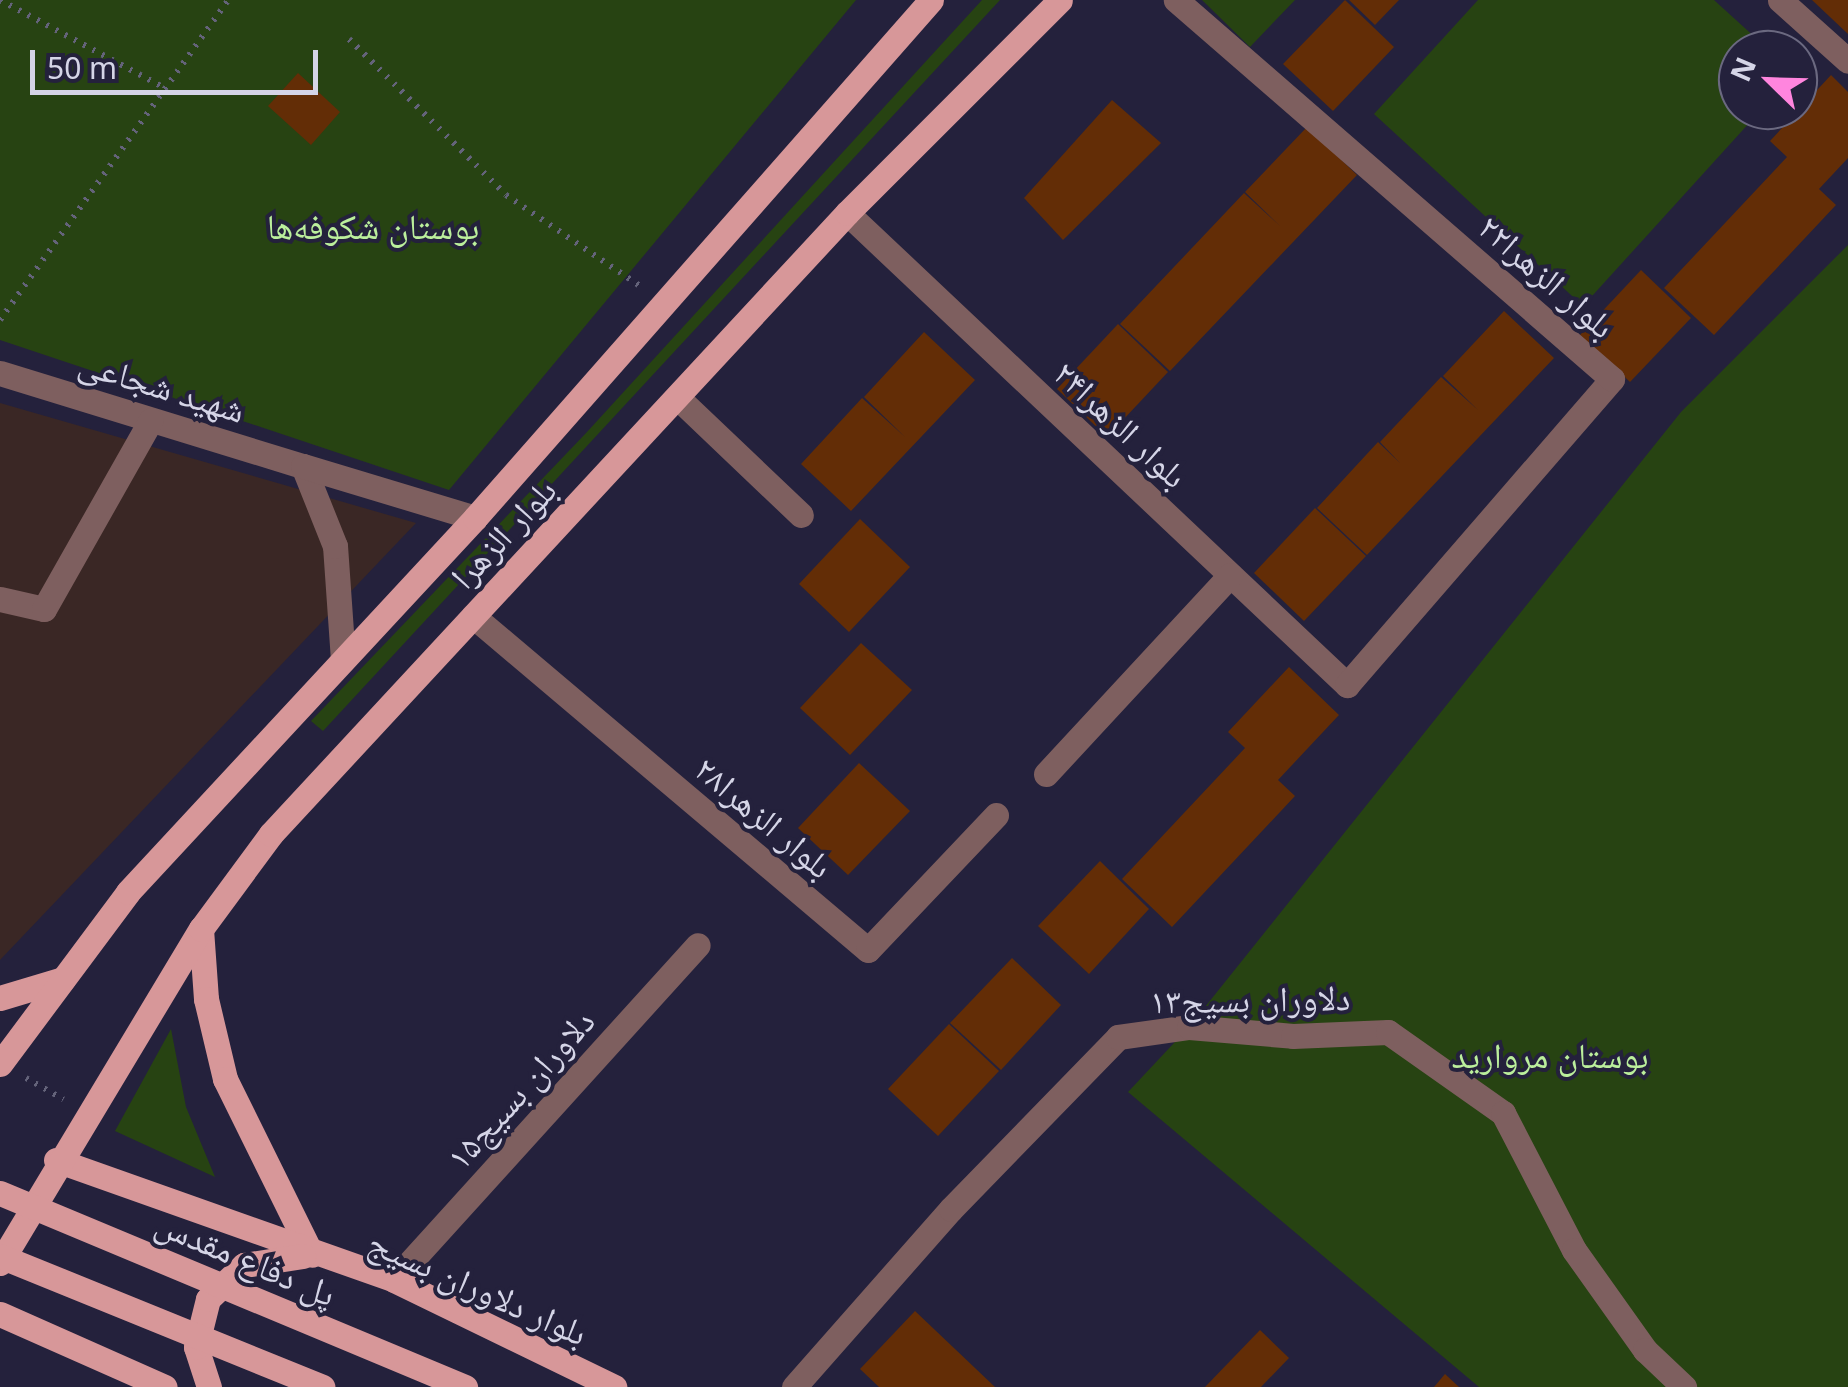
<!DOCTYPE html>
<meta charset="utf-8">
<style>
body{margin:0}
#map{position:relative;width:1848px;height:1387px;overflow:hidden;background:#24213c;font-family:"Noto Sans","Noto Naskh Arabic",sans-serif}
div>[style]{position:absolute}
.medical>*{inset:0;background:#3a2725}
.green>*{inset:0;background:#274312}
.building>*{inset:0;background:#632d06}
.path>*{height:6px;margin-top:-3px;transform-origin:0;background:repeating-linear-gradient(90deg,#64637a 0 2.5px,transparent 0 10.5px)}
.minor>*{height:25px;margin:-12.5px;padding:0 12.5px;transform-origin:12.5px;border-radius:12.5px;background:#7e5f5f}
.major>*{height:25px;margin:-12.5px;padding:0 12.5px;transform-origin:12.5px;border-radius:12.5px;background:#d79799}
.major-bridge>*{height:25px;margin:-12.5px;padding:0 12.5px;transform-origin:12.5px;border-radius:12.5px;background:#d79799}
span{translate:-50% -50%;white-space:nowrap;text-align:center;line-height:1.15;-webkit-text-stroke:8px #24213c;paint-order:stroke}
.park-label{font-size:35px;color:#bbef9c}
.street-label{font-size:35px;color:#d5d5e7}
.north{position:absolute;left:1718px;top:30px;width:100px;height:100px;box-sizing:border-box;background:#24213c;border:2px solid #6b6980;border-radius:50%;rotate:293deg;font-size:28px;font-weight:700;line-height:40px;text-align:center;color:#d5d5e7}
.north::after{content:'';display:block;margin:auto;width:35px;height:45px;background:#ff85de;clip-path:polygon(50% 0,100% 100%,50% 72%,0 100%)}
.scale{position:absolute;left:30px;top:50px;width:288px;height:45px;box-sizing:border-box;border:5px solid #d5d5e7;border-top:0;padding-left:12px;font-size:30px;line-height:35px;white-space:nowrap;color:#d5d5e7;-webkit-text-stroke:8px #24213c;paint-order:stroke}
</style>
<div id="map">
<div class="medical">
<div style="clip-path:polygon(0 403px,416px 523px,0 960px)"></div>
</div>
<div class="green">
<div style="clip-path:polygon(0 0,856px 0,449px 490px,0 340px)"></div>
<div style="clip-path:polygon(982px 0,1000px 0,323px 731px,311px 721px,587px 432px)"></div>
<div style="clip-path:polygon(1202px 0,1295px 0,1250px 47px)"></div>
<div style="clip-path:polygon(1478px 0,1714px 0,1769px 50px,1738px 50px,1738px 110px,1761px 110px,1583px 306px,1374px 114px)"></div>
<div style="clip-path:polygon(1848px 245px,1848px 1387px,1479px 1387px,1128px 1092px,1189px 1027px,1681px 412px)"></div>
<div style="clip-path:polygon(171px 1029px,186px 1107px,215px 1177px,115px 1131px)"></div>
</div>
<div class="building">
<div style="clip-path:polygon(1345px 0,1394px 47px,1333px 111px,1283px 64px)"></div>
<div style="clip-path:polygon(1349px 0,1399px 0,1375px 25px)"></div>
<div style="clip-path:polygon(1812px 0,1848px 0,1848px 34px)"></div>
<div style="clip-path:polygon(298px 73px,340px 112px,311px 145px,268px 106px)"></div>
<div style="clip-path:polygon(1831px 75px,1848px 92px,1848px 158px,1819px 189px,1836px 205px,1714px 335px,1664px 288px,1787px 157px,1770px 141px)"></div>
<div style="clip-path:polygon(1112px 100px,1161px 143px,1063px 240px,1024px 198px)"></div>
<div style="clip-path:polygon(1307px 127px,1357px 175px,1170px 371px,1120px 324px,1244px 193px,1280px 226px,1245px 192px)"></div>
<div style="clip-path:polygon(1641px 270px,1691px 318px,1630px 382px,1580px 335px)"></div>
<div style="clip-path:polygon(1504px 311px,1554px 358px,1367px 555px,1317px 508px,1378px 442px,1400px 463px,1380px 442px,1441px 377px,1478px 410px,1443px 376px)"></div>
<div style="clip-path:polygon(1118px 324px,1168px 372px,1107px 437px,1057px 389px)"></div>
<div style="clip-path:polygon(924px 332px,975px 380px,851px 511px,801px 464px,862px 398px,905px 437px,864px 397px)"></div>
<div style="clip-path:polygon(1315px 508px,1366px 556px,1304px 621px,1254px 573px)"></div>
<div style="clip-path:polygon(860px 519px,910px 567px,849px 632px,799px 584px)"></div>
<div style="clip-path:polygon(861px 643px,912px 690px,850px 755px,800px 708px)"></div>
<div style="clip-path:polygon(1289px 667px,1339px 715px,1278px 780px,1295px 796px,1172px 927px,1122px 879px,1245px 748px,1228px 732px)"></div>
<div style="clip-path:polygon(859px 763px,910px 811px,848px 875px,798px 828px)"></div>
<div style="clip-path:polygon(1100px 861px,1149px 909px,1089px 974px,1038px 926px)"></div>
<div style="clip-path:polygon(1012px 958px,1061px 1005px,1001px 1070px,950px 1023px)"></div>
<div style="clip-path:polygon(949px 1024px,999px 1071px,938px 1136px,888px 1089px)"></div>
<div style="clip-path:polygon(915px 1311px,995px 1387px,879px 1387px,860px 1369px)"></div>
<div style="clip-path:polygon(1260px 1330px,1289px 1358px,1261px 1387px,1205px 1387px)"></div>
<div style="clip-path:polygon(1445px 1374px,1459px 1387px,1434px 1387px)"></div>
</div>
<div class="path">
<div style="left:0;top:0;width:187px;rotate:28.1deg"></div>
<div style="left:349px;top:39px;width:221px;rotate:44.8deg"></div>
<div style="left:506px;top:195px;width:162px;rotate:34.2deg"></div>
<div style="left:0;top:320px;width:393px;rotate:-54.5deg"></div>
<div style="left:26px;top:1078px;width:43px;rotate:29.6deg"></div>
</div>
<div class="minor">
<div style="left:1780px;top:0;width:91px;rotate:41.9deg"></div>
<div style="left:847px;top:213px;width:688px;rotate:43.35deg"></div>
<div style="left:1347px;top:685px;width:405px;rotate:-49.1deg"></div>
<div style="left:1612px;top:379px;width:578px;rotate:-139deg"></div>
<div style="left:0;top:373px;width:317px;rotate:17.1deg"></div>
<div style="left:677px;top:397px;width:171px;rotate:43.6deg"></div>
<div style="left:0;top:599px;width:45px;rotate:12.8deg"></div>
<div style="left:44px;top:609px;width:217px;rotate:-60.5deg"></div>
<div style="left:473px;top:616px;width:517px;rotate:40.22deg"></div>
<div style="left:868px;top:950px;width:186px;rotate:-46.5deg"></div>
<div style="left:343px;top:660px;width:114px;rotate:-94deg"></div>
<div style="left:335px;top:546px;width:86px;rotate:-111.8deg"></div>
<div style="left:303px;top:466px;width:180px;rotate:16.8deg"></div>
<div style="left:1046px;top:774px;width:271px;rotate:-47.2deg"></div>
<div style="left:394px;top:1280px;width:452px;rotate:-47.8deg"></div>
<div style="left:794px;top:1387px;width:237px;rotate:-48.6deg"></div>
<div style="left:951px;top:1209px;width:240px;rotate:-45.8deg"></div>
<div style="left:1118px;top:1037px;width:72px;rotate:-8deg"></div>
<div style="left:1189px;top:1027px;width:104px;rotate:4.9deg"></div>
<div style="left:1293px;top:1036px;width:95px;rotate:-2.4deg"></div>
<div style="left:1388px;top:1032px;width:141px;rotate:35.2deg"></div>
<div style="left:1503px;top:1113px;width:154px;rotate:62.6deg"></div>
<div style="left:1574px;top:1250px;width:123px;rotate:54.6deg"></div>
<div style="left:1645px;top:1350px;width:54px;rotate:43.5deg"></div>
</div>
<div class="major">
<div style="left:201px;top:929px;width:70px;rotate:85.9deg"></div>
<div style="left:206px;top:999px;width:82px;rotate:76.6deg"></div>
<div style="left:225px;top:1079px;width:196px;rotate:63.7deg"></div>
<div style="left:0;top:998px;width:66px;rotate:-16.8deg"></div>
<div style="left:0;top:1064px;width:214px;rotate:-53.3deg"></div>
<div style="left:128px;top:892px;width:510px;rotate:-47.14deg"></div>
<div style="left:475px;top:518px;width:690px;rotate:-48.64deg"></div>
<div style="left:56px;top:1160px;width:359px;rotate:19.5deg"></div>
<div style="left:394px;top:1280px;width:245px;rotate:25.9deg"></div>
<div style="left:0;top:1263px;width:390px;rotate:-59deg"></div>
<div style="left:201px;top:929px;width:118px;rotate:-53.6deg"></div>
<div style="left:271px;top:834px;width:847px;rotate:-47.15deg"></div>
<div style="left:847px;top:213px;width:301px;rotate:-45deg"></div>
<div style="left:0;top:1314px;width:180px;rotate:23.9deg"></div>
<div style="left:209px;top:1387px;width:42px;rotate:-108deg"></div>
<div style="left:196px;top:1347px;width:49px;rotate:-76deg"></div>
<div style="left:208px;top:1299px;width:50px;rotate:-43.4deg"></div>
<div style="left:244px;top:1265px;width:60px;rotate:-8.7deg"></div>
</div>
<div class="major-bridge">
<div style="left:0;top:1193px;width:504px;rotate:22.65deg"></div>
<div style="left:0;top:1256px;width:348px;rotate:22.1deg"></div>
</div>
<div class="park-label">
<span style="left:373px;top:226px">بوستان شکوفه‌ها</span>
<span style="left:1550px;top:1055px">بوستان مروارید</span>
</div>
<div class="street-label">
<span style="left:1547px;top:276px;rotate:41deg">بلوار الزهرا۲۲</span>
<span style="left:162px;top:386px;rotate:17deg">شهید شجاعی</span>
<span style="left:1121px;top:424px;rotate:43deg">بلوار الزهرا۲۴</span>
<span style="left:503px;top:533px;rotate:-47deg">بلوار الزهرا</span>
<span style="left:764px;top:817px;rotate:40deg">بلوار الزهرا۲۸</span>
<span style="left:1250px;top:999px;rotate:-1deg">دلاوران بسیج۱۳</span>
<span style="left:520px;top:1089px;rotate:-48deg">دلاوران بسیج۱۵</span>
<span style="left:246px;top:1258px;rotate:23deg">پل دفاع مقدس</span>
<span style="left:478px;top:1287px;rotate:24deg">بلوار دلاوران بسیج</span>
</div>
<div class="north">N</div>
<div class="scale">50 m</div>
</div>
